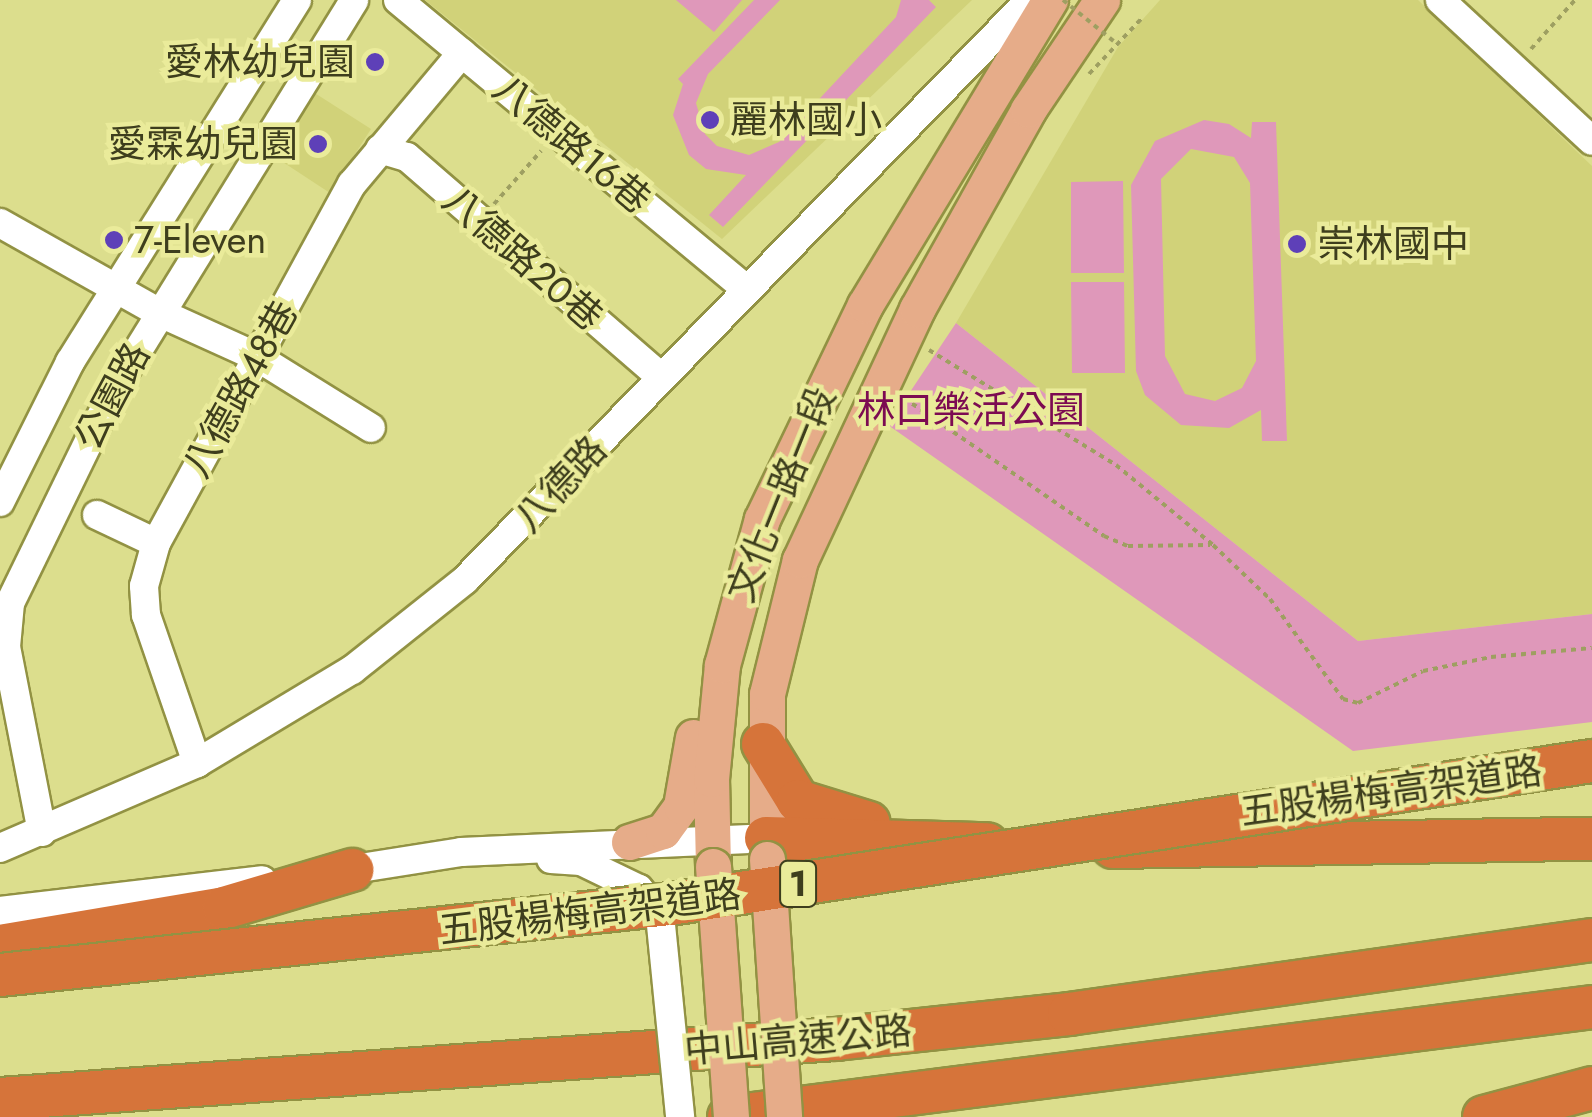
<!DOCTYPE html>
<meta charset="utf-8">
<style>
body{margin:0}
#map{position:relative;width:1592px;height:1117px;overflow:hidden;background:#dcde8d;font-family:Jost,"Noto Sans TC",sans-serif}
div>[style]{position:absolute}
.built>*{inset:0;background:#d1d279}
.green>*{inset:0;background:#df98ba}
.path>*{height:4px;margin-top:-2px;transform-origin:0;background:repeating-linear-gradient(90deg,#9e9f61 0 5px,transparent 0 10px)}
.roads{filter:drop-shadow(2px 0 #929243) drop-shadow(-2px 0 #929243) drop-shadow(0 2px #929243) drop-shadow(0 -2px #929243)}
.minor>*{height:28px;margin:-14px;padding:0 14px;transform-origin:14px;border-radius:14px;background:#fff}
.major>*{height:35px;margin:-17.5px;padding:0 17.5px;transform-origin:17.5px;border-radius:17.5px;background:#e6ac89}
.highway>*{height:42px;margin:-21px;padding:0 21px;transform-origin:21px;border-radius:21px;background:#d6743a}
.path-bridge>*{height:4px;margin-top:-2px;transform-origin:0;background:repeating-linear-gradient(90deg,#9e9f61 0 5px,transparent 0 10px)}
.bridges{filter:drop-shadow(2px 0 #929243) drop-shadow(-2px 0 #929243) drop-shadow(0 2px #929243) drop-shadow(0 -2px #929243)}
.minor-bridge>*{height:28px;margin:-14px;padding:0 14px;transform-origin:14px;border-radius:14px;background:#fff}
.major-bridge>*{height:35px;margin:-17.5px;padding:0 17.5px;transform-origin:17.5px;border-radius:17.5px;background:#e6ac89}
.highway-bridge>*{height:42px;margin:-21px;padding:0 21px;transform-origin:21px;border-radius:21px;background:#d6743a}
.dots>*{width:28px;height:28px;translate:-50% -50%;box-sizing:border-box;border:5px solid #eaeb9a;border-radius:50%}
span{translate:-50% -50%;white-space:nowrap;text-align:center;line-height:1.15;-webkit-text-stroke:9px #eaeb9a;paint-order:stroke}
.shield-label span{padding:2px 8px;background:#eaeb9a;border:2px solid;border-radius:8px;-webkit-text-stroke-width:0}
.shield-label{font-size:35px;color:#3e3e1d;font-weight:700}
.poi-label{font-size:38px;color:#3e3e1d}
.right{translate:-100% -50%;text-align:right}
.left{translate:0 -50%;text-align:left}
.street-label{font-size:38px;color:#3e3e1d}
.park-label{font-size:38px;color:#7c0b52}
</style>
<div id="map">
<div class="built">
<div style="clip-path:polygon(425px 0,972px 0,722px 239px)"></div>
<div style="clip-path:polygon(1160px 0,1418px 0,1592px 166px,1592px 614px,1358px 641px,956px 323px,1118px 47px)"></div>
<div style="clip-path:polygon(310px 90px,371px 129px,330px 193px,269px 153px)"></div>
</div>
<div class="green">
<div style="clip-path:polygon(676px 0,742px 0,714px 32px)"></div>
<div style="clip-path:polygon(754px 0,780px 0,708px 74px,696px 103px,705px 134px,717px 146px,749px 155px,779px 142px,896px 17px,901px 0,929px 0,936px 7px,723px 227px,709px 215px,746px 175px,706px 169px,689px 155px,673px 115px,683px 84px,678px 79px)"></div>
<div style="clip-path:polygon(evenodd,1204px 120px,1229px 124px,1251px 138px,1252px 122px,1276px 122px,1287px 441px,1262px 441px,1261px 410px,1229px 428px,1181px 425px,1145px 395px,1136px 371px,1131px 185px,1155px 141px,1204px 120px,1191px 149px,1234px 157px,1250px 183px,1256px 361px,1242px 388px,1215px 401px,1185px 394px,1165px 356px,1161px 179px,1191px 149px)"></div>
<div style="clip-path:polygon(1123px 181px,1124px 273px,1071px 273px,1071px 182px)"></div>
<div style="clip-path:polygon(1071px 282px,1124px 282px,1125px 373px,1072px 373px)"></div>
<div style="clip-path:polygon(956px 323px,1358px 641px,1592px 614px,1592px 722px,1353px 751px,888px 425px)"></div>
</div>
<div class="path">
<div style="left:1531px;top:49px;width:66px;rotate:-48.1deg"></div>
<div style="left:1089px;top:74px;width:76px;rotate:-46.6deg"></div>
<div style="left:494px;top:204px;width:71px;rotate:-48.4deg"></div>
<div style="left:929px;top:350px;width:220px;rotate:31.6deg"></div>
<div style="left:1116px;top:465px;width:126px;rotate:39.5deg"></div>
<div style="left:1213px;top:545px;width:79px;rotate:43.5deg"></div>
<div style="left:1270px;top:599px;width:124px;rotate:53.9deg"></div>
<div style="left:1343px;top:699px;width:16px;rotate:15deg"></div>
<div style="left:1358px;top:703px;width:72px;rotate:-26.2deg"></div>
<div style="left:1423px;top:671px;width:69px;rotate:-11.6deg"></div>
<div style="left:1491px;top:657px;width:101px;rotate:-5.1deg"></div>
<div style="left:904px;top:398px;width:243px;rotate:34.6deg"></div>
<div style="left:1104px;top:536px;width:26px;rotate:23deg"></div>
<div style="left:1128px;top:546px;width:82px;rotate:-0.7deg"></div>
</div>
<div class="roads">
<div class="minor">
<div style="left:398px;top:0;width:452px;rotate:39.7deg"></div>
<div style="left:1440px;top:0;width:207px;rotate:42.8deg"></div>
<div style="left:380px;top:149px;width:28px;rotate:17deg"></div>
<div style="left:407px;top:157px;width:335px;rotate:40.9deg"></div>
<div style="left:0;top:223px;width:181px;rotate:29.4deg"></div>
<div style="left:158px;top:312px;width:109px;rotate:24.4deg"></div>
<div style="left:257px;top:357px;width:134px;rotate:31.9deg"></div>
<div style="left:0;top:502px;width:157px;rotate:-63.4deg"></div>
<div style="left:70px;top:362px;width:427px;rotate:-57.9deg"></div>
<div style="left:97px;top:515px;width:65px;rotate:25.4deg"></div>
<div style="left:197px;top:763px;width:157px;rotate:-109deg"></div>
<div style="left:146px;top:615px;width:29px;rotate:-94deg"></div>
<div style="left:144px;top:586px;width:45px;rotate:-74.4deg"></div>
<div style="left:156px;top:543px;width:409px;rotate:-61.4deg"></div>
<div style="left:352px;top:184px;width:171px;rotate:-50deg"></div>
<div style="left:42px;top:832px;width:188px;rotate:-101deg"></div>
<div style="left:6px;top:647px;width:44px;rotate:-84.8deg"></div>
<div style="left:10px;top:603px;width:242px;rotate:-64deg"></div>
<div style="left:116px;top:386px;width:453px;rotate:-58.3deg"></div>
<div style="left:0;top:848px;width:215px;rotate:-23.3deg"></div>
<div style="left:197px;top:763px;width:181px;rotate:-31deg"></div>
<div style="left:352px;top:670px;width:144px;rotate:-38.5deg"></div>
<div style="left:465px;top:580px;width:810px;rotate:-45.75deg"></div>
<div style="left:551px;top:859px;width:30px;rotate:4deg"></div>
<div style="left:581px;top:861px;width:64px;rotate:25.8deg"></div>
<div style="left:639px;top:889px;width:32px;rotate:51deg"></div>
<div style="left:335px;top:872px;width:128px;rotate:-9deg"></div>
<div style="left:461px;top:852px;width:305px;rotate:-2.6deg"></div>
<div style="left:0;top:911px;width:264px;rotate:-6.7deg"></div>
</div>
<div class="major">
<div style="left:629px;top:842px;width:36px;rotate:-18deg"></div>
<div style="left:663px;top:831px;width:31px;rotate:-54deg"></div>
<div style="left:681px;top:806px;width:70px;rotate:-80.1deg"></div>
<div style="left:767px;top:859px;width:165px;rotate:-90deg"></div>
<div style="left:767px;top:694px;width:138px;rotate:-76.2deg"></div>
<div style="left:800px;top:560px;width:277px;rotate:-65deg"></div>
<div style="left:917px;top:309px;width:228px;rotate:-60.8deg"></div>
<div style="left:1028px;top:110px;width:133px;rotate:-56.1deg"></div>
<div style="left:713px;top:866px;width:87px;rotate:-91.3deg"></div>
<div style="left:711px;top:779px;width:115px;rotate:-84.5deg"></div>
<div style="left:722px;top:665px;width:151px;rotate:-74.7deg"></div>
<div style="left:762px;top:519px;width:237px;rotate:-64.3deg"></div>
<div style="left:865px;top:305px;width:357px;rotate:-58.8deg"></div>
</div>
<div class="highway">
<div style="left:763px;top:744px;width:67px;rotate:58.4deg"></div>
<div style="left:798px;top:801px;width:74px;rotate:17.2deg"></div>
<div style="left:766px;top:838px;width:221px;rotate:1.6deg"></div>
<div style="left:1113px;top:847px;width:479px;rotate:-1deg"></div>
<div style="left:0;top:946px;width:227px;rotate:-9.6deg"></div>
<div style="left:224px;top:908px;width:134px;rotate:-16.5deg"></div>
<div style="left:0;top:1099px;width:838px;rotate:-4.11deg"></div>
<div style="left:836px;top:1039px;width:234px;rotate:-6.1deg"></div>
<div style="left:1069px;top:1014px;width:528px;rotate:-8.05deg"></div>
<div style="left:729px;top:1117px;width:870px;rotate:-7.26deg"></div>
<div style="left:1484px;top:1117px;width:112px;rotate:-15deg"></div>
</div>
</div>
<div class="path-bridge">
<div style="left:1063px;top:0;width:68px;rotate:39.1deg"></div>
</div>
<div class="bridges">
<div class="minor-bridge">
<div style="left:660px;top:915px;width:203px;rotate:84.3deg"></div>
</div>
<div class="major-bridge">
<div style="left:767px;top:859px;width:259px;rotate:86.2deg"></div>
<div style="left:713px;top:866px;width:252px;rotate:85.9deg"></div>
</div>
<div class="highway-bridge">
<div style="left:0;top:975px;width:674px;rotate:-6.05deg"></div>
<div style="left:670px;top:904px;width:933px;rotate:-8.82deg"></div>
</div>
</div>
<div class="dots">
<div style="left:375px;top:62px;background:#5e40b8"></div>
<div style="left:710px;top:120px;background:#5e40b8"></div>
<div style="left:318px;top:144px;background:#5e40b8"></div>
<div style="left:114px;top:240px;background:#5e40b8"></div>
<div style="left:1297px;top:244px;background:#5e40b8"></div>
</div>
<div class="shield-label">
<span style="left:798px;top:884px">1</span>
</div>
<div class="poi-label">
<span class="right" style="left:355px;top:62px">愛林幼兒園</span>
<span class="left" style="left:730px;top:120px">麗林國小</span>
<span class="right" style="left:298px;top:144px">愛霖幼兒園</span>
<span class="left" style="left:134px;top:240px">7-Eleven</span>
<span class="left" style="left:1317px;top:244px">崇林國中</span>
</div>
<div class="street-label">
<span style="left:572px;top:144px;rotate:40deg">八德路16巷</span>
<span style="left:523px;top:258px;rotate:41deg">八德路20巷</span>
<span style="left:240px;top:389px;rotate:-61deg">八德路48巷</span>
<span style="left:112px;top:396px;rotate:-62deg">公園路</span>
<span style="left:560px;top:484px;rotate:-47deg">八德路</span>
<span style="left:781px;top:494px;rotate:-68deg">文化一路一段</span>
<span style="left:1391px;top:791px;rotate:-8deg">五股楊梅高架道路</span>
<span style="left:590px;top:912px;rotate:-7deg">五股楊梅高架道路</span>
<span style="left:798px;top:1040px;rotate:-5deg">中山高速公路</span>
</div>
<div class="park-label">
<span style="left:971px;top:410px">林口樂活公園</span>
</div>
</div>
